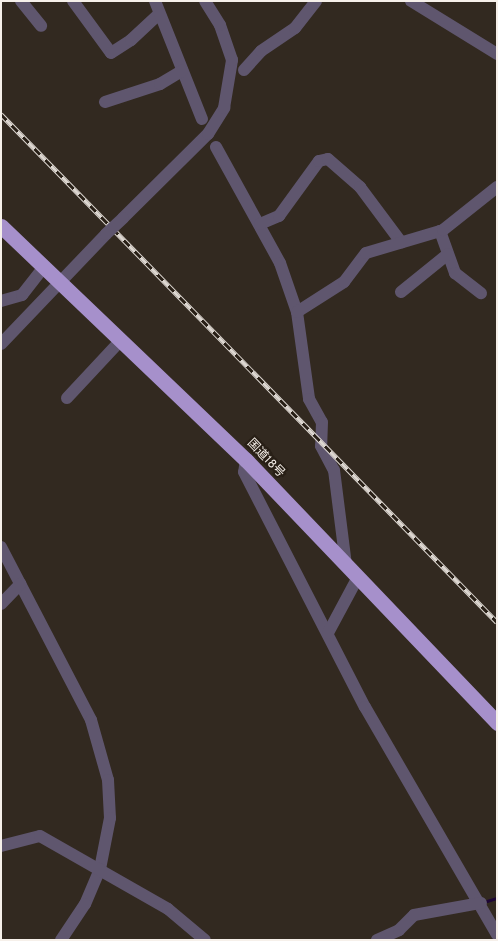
<!DOCTYPE html>
<meta charset="utf-8">
<style>
body{margin:0}
#map{position:relative;width:498px;height:941px;overflow:hidden;background:#322920;font-family:Overpass,"Noto Sans JP",sans-serif}
div>[style]{position:absolute}
.stream>*{height:2.5px;margin:-1.25px;padding:0 1.25px;transform-origin:1.25px;border-radius:1.25px;background:#1d0535}
.minor>*{height:12px;margin:-6px;padding:0 6px;transform-origin:6px;border-radius:6px;background:#5f566e}
.highway>*{height:15px;margin:-7.5px;padding:0 7.5px;transform-origin:7.5px;border-radius:7.5px;background:#a690cb}
.rail>*{height:4.5px;margin-top:-2.25px;transform-origin:0;background:repeating-linear-gradient(90deg,#281f16 0 8px,#ddd7d1 0 16px);box-sizing:border-box;border-block:1px solid #ddd7d1}
.minor-bridge>*{height:12px;margin:-6px;padding:0 6px;transform-origin:6px;border-radius:6px;background:#5f566e}
span{translate:-50% -50%;white-space:nowrap;text-align:center;line-height:1.15;-webkit-text-stroke:4.5px #281f16;paint-order:stroke}
.street-label{font-size:12px;color:#f6f0ea}
.frame{position:absolute;inset:0;border:2px solid #f6f0ea;pointer-events:none}
</style>
<div id="map">
<div class="stream">
<div style="left:487px;top:901px;width:10px;rotate:-17deg"></div>
</div>
<div class="minor">
<div style="left:21px;top:1px;width:32px;rotate:51deg"></div>
<div style="left:73px;top:1px;width:64px;rotate:53.8deg"></div>
<div style="left:111px;top:53px;width:24px;rotate:-33deg"></div>
<div style="left:131px;top:40px;width:38px;rotate:-43deg"></div>
<div style="left:155px;top:1px;width:127px;rotate:68.3deg"></div>
<div style="left:411px;top:1px;width:101px;rotate:31.6deg"></div>
<div style="left:244px;top:70px;width:25px;rotate:-48deg"></div>
<div style="left:261px;top:51px;width:41px;rotate:-34.1deg"></div>
<div style="left:295px;top:28px;width:34px;rotate:-52deg"></div>
<div style="left:105px;top:102px;width:58px;rotate:-18.1deg"></div>
<div style="left:160px;top:84px;width:26px;rotate:-31deg"></div>
<div style="left:216px;top:147px;width:132px;rotate:61.1deg"></div>
<div style="left:280px;top:263px;width:52px;rotate:70.9deg"></div>
<div style="left:297px;top:312px;width:88px;rotate:82.1deg"></div>
<div style="left:309px;top:399px;width:26px;rotate:61deg"></div>
<div style="left:322px;top:422px;width:24px;rotate:92deg"></div>
<div style="left:321px;top:446px;width:27px;rotate:62deg"></div>
<div style="left:334px;top:470px;width:96px;rotate:82.8deg"></div>
<div style="left:123px;top:218px;width:120px;rotate:-44.7deg"></div>
<div style="left:208px;top:134px;width:31px;rotate:-58deg"></div>
<div style="left:224px;top:108px;width:49px;rotate:-80.5deg"></div>
<div style="left:232px;top:60px;width:37px;rotate:-109deg"></div>
<div style="left:220px;top:25px;width:28px;rotate:-122deg"></div>
<div style="left:260px;top:224px;width:21px;rotate:-23deg"></div>
<div style="left:279px;top:216px;width:68px;rotate:-54deg"></div>
<div style="left:319px;top:161px;width:9px;rotate:-13deg"></div>
<div style="left:328px;top:159px;width:43px;rotate:41.2deg"></div>
<div style="left:360px;top:187px;width:69px;rotate:53.3deg"></div>
<div style="left:440px;top:231px;width:45px;rotate:70.3deg"></div>
<div style="left:455px;top:273px;width:33px;rotate:38deg"></div>
<div style="left:401px;top:292px;width:60px;rotate:-39deg"></div>
<div style="left:1px;top:301px;width:22px;rotate:-16deg"></div>
<div style="left:22px;top:295px;width:36px;rotate:-52deg"></div>
<div style="left:297px;top:312px;width:56px;rotate:-32.6deg"></div>
<div style="left:344px;top:282px;width:36px;rotate:-53deg"></div>
<div style="left:366px;top:253px;width:80px;rotate:-16.6deg"></div>
<div style="left:443px;top:230px;width:69px;rotate:-38.5deg"></div>
<div style="left:1px;top:344px;width:152px;rotate:-46.3deg"></div>
<div style="left:67px;top:398px;width:79px;rotate:-47deg"></div>
<div style="left:246px;top:460px;width:12px;rotate:99deg"></div>
<div style="left:244px;top:472px;width:264px;rotate:62.8deg"></div>
<div style="left:365px;top:707px;width:263px;rotate:59.9deg"></div>
<div style="left:1px;top:547px;width:195px;rotate:62.5deg"></div>
<div style="left:91px;top:720px;width:62px;rotate:74.2deg"></div>
<div style="left:108px;top:780px;width:38px;rotate:87deg"></div>
<div style="left:110px;top:818px;width:52px;rotate:101.1deg"></div>
<div style="left:100px;top:869px;width:38px;rotate:113deg"></div>
<div style="left:85px;top:904px;width:43px;rotate:123.7deg"></div>
<div style="left:1px;top:604px;width:28px;rotate:-46deg"></div>
<div style="left:328px;top:633px;width:64px;rotate:-61.8deg"></div>
<div style="left:1px;top:846px;width:40px;rotate:-14.4deg"></div>
<div style="left:40px;top:836px;width:147px;rotate:29.7deg"></div>
<div style="left:168px;top:909px;width:48px;rotate:40deg"></div>
<div style="left:377px;top:940px;width:24px;rotate:-24deg"></div>
<div style="left:399px;top:930px;width:21px;rotate:-45deg"></div>
<div style="left:414px;top:915px;width:68px;rotate:-10.2deg"></div>
</div>
<div class="highway">
<div style="left:1px;top:226px;width:339px;rotate:43.7deg"></div>
<div style="left:246px;top:460px;width:364px;rotate:46.3deg"></div>
</div>
<div class="rail">
<div style="left:1px;top:114px;width:710px;rotate:45.68deg"></div>
</div>
<div class="minor-bridge">
<div style="left:106px;top:234px;width:23px;rotate:-43deg"></div>
</div>
<div class="street-label">
<span style="left:265px;top:459px;rotate:46deg">国道18号</span>
</div>
<div class="frame"></div>
</div>
